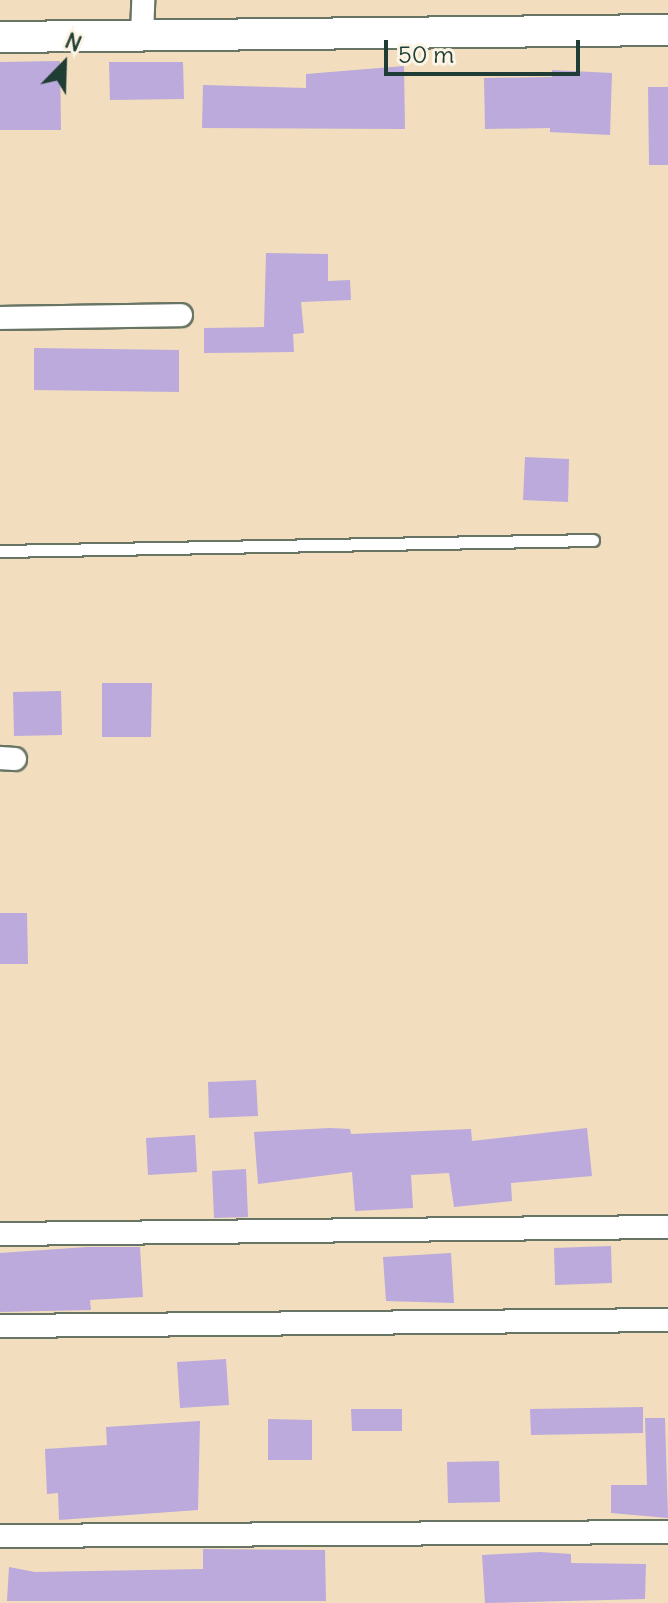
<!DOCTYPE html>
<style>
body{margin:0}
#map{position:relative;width:668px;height:1603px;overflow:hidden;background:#f2ddbe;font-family:Delius,sans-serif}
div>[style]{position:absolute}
.building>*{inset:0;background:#bbaadb}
.roads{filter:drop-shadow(2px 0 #697564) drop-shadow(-2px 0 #697564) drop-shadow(0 2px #697564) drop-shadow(0 -2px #697564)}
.lane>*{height:11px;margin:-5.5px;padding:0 5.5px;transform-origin:5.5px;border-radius:5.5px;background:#fff}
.street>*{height:22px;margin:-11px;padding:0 11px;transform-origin:11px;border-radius:11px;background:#fff}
.secondary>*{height:30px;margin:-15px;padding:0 15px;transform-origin:15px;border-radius:15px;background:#fff}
span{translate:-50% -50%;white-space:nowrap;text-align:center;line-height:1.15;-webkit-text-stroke:6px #fcf5e5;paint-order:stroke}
.north{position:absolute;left:24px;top:24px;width:80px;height:80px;-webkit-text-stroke:6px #fcf5e5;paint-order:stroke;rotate:23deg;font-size:22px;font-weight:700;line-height:32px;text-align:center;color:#1f3d34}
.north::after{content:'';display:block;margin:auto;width:28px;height:36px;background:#1f3d34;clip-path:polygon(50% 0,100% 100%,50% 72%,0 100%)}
.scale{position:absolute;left:384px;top:40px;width:196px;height:36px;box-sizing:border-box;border:4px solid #1f3d34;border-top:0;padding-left:10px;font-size:24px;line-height:28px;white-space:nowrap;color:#1f3d34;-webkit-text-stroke:6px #fcf5e5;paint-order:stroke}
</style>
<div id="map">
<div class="building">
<div style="clip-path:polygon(60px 61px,61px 130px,0 130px,0 62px)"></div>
<div style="clip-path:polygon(109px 62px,183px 62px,184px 99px,110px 100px)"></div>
<div style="clip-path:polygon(404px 66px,405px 129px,202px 128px,203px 85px,306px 88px,306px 74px)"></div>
<div style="clip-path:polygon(552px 70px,612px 73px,610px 135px,550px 132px,550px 128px,485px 129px,484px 78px,552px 77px)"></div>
<div style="clip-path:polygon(648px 87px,668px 87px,668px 165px,649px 165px)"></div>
<div style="clip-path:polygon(266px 253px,328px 254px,328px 281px,350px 280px,351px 300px,301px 302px,304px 333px,293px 334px,294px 352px,204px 353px,204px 328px,264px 327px)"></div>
<div style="clip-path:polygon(34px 348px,179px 350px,179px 392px,34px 390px)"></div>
<div style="clip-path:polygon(525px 457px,569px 459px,568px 502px,523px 500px)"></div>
<div style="clip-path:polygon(102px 683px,152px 683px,151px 737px,102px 737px)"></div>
<div style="clip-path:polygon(61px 691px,62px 735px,14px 736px,13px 692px)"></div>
<div style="clip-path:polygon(0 913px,27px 913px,28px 964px,0 964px)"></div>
<div style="clip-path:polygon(256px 1080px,258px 1116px,209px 1118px,208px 1082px)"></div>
<div style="clip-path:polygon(330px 1128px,350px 1129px,351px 1134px,471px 1129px,472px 1141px,587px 1128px,592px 1176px,511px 1183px,512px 1201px,454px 1207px,449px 1173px,411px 1175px,413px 1208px,355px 1211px,352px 1172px,258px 1184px,254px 1132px)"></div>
<div style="clip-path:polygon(195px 1135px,197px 1172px,148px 1175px,146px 1138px)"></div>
<div style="clip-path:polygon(246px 1169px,248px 1217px,214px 1218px,212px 1171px)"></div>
<div style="clip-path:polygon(611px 1246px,612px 1283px,555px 1285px,554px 1248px)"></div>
<div style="clip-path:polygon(87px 1247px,140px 1247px,143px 1297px,90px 1300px,91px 1310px,0 1312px,0 1253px)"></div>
<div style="clip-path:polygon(451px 1253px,454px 1303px,386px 1301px,383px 1257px)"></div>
<div style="clip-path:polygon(226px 1359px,229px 1405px,180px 1408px,177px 1362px)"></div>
<div style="clip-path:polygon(643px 1407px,643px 1433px,531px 1435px,530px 1409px)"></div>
<div style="clip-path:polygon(351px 1409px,402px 1409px,402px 1431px,352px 1431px)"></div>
<div style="clip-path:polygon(645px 1418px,665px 1418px,668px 1518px,611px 1513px,611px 1485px,647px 1485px)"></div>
<div style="clip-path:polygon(268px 1419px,312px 1420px,312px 1460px,268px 1460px)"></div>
<div style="clip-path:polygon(200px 1421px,198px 1510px,59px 1520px,58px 1493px,47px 1494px,45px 1449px,107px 1445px,106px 1427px)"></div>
<div style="clip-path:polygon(499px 1461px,500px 1502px,448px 1503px,447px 1462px)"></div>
<div style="clip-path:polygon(203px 1549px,325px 1550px,326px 1601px,7px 1601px,9px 1567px,35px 1572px,203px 1569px)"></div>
<div style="clip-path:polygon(540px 1552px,571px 1554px,571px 1563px,646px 1564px,645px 1599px,485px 1603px,482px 1555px)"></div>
</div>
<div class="roads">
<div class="lane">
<div style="left:0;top:551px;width:593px;rotate:-1.06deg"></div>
</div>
<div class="street">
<div style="left:142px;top:37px;width:37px;rotate:-88deg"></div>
<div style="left:0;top:318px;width:181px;rotate:-0.9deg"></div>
<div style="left:0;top:758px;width:15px;rotate:4deg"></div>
<div style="left:0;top:1234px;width:668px;rotate:-0.6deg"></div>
<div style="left:0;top:1326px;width:668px;rotate:-0.51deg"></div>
<div style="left:0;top:1536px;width:668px;rotate:-0.34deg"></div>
</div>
<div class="secondary">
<div style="left:0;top:37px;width:668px;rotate:-0.6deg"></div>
</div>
</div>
<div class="north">N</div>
<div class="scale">50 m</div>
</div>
